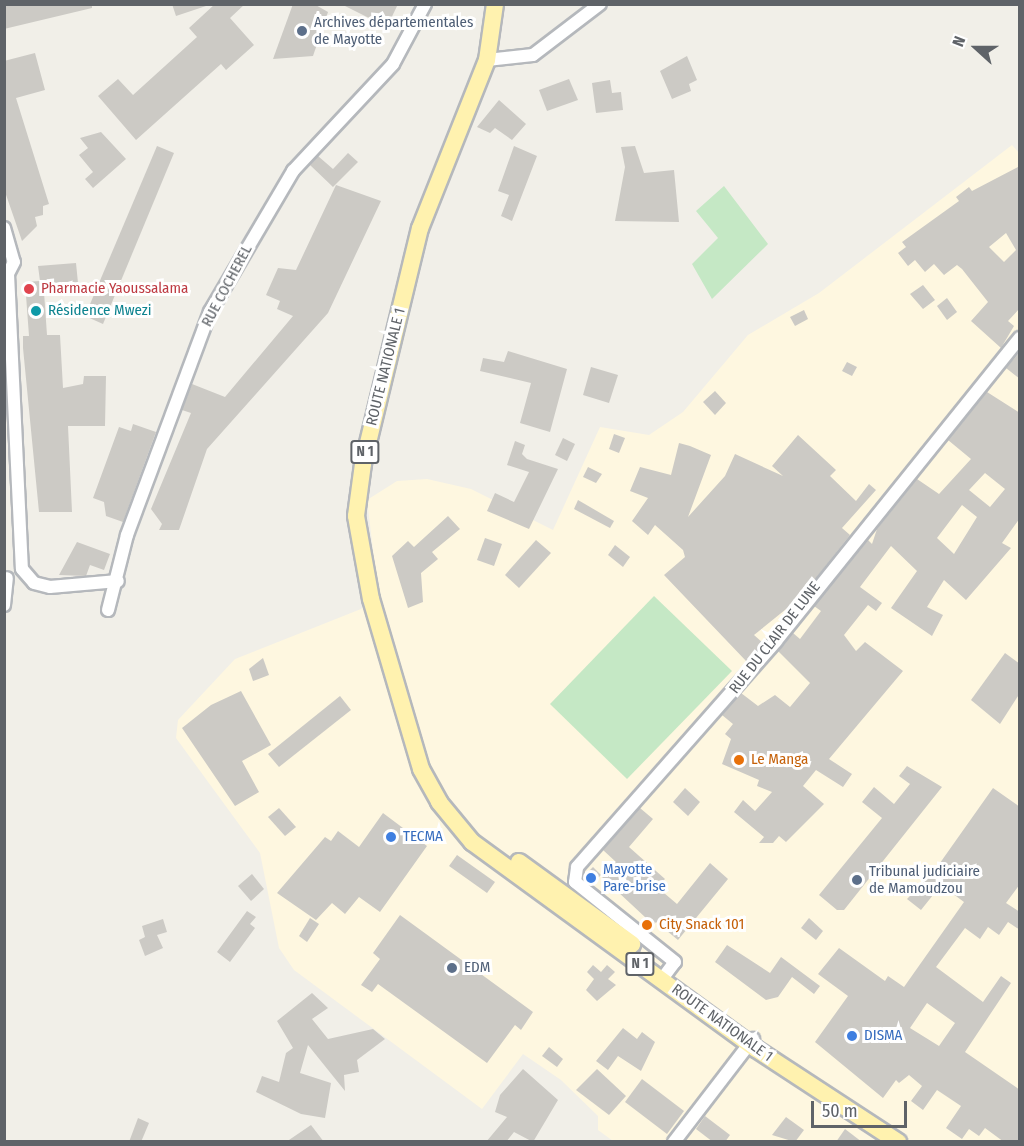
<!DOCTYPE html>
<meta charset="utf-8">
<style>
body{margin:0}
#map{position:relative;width:1024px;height:1146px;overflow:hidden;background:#f1efe8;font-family:"Fira Sans Condensed",sans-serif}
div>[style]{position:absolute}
.commercial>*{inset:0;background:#fef7e0}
.green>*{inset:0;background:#c5e8c5}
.building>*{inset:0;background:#cccac5}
.roads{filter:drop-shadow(2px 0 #b5b8bc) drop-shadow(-2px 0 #b5b8bc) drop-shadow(0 2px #b5b8bc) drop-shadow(0 -2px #b5b8bc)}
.minor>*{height:12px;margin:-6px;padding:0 6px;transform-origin:6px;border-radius:6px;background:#fff}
.major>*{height:16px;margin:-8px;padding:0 8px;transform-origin:8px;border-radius:8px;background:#fff2af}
.dots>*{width:16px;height:16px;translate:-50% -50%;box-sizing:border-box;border:3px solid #fff;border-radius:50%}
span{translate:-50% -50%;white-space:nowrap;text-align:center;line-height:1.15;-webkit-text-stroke:6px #fff;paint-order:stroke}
.shield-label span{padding:2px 4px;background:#fff;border:2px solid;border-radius:4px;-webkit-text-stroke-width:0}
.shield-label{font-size:14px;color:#5f6368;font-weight:700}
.service-label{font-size:15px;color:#4e5e75}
.left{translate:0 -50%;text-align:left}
.street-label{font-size:15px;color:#5f6368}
.health-label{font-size:15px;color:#be3a42}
.culture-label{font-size:15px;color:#0d838f}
.food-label{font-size:15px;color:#c56008}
.shop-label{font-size:15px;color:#366cbe}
.frame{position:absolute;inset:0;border:6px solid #5f6368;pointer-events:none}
.north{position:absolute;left:946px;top:18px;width:60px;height:60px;-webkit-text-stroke:4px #fff;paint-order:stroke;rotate:291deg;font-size:16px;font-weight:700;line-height:24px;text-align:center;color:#5f6368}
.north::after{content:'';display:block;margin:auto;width:21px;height:27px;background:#5f6368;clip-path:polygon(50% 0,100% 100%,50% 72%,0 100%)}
.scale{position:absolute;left:811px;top:1101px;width:96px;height:27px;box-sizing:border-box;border:3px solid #5f6368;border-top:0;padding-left:8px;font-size:18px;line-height:21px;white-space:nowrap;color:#5f6368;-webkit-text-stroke:4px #fff;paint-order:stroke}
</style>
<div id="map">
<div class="commercial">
<div style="clip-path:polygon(1012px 145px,1019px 153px,1019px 1141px,613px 1141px,598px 1130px,598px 1116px,561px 1080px,523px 1054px,482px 1109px,294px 970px,279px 948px,260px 853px,176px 738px,178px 720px,235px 659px,361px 609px,378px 591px,367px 500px,397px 481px,427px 479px,471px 489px,553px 530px,600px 427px,649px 435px,683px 412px,748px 335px,819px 293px)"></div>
</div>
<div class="green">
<div style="clip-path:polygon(724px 186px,768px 244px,712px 299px,692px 264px,718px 238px,696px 211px)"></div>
<div style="clip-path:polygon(654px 596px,732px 671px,627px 779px,550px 704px)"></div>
</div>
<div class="building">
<div style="clip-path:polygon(4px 4px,92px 4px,92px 8px,4px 29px)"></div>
<div style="clip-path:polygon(172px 4px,206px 4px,206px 6px,176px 16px)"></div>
<div style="clip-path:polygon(215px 4px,245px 4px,230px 18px,254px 45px,226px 70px,221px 64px,136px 140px,98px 96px,118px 79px,133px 95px,197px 37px,189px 28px)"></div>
<div style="clip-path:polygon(293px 4px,314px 4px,328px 12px,313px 56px,273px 59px)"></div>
<div style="clip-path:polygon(341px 4px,398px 4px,387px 27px)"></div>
<div style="clip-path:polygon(35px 53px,45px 90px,16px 98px,49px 204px,43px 206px,43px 215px,35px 217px,37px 226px,22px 241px,4px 189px,4px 61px)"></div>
<div style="clip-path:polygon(687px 56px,697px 80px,689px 84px,691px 91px,672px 99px,660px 71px)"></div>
<div style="clip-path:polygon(569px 79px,578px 100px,547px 111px,539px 90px)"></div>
<div style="clip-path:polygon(610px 80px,612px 93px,621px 92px,623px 110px,596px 113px,592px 83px)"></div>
<div style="clip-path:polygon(499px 100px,526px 124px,512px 140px,495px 128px,490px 133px,477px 127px)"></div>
<div style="clip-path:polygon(101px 132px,126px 159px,93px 188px,85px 179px,93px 172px,79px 155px,88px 148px,80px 138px)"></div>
<div style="clip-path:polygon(157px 146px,174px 153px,103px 324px,85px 316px)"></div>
<div style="clip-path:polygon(514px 146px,537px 156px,512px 221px,501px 216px,509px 195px,498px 191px)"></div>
<div style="clip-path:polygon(635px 146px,644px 173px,674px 170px,679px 222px,615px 221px,625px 167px,621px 147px)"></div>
<div style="clip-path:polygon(348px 153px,358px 162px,333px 187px,310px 165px,318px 156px,333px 169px)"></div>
<div style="clip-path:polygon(evenodd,1020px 166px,1020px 308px,1008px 321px,1014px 326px,1001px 348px,971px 321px,988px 302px,962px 269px,957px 265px,944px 275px,934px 264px,925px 272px,915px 260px,908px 266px,898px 253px,906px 247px,902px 242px,959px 201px,956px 197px,969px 187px,972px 191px,1020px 166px,1006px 233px,1016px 250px,1004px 262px,989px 247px,1006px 233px)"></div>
<div style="clip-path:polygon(336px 185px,381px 201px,328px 313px,207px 449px,179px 530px,159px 530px,162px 524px,151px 509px,191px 413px,182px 410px,192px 384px,225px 397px,293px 316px,277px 309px,280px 301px,266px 295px,278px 268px,296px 270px)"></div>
<div style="clip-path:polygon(76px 263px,78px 283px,44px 292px,47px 335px,60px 335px,63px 388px,83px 384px,84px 376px,106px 376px,105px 426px,68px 426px,72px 512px,39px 512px,23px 348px,23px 336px,29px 336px,25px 282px,40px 281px,38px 266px)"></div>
<div style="clip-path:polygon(923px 285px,935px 300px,923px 309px,910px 294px)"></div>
<div style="clip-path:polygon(947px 298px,957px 312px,947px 320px,937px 306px)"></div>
<div style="clip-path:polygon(804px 310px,808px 319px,795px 326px,790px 317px)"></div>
<div style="clip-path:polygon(508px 351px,567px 369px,550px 432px,520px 423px,531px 383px,480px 371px,483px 358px,504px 362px)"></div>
<div style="clip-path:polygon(1020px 352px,1020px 379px,1006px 368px)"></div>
<div style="clip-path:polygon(847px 362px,857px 367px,852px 376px,842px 371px)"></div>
<div style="clip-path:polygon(591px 367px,618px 375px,609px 403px,583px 395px)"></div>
<div style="clip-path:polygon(715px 391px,726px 403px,715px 415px,703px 402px)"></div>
<div style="clip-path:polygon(evenodd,987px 392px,1020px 413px,1020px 518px,1002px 543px,1011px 548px,966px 600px,944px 580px,927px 607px,943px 615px,932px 636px,891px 608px,917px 571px,891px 546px,860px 587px,882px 603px,876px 611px,868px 605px,844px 635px,856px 651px,865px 642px,903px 671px,829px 759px,852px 774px,843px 787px,816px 770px,803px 786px,824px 804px,786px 842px,779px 836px,773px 843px,759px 843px,764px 837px,734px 812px,743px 800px,755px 811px,772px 792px,757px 786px,759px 780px,722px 764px,731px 739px,725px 734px,733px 724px,722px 715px,741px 693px,758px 706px,775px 695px,790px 707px,810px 683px,778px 651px,793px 633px,800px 639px,821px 611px,814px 606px,868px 540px,872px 544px,877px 529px,917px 479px,939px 494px,971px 459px,948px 440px,987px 392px,985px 473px,1005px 489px,990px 507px,969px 490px,985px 473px,987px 392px,962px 505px,977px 517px,954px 554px,937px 538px,962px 505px)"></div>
<div style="clip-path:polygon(133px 424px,156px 432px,123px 522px,106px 516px,104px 502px,93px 498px,119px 427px,131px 431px)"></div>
<div style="clip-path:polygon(614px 434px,625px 438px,619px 453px,609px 449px)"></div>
<div style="clip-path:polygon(798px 435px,836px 470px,830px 476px,856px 501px,869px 484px,876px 490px,842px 528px,850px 535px,801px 597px,754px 635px,763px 643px,747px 662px,664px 575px,685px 557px,683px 550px,655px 525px,648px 535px,632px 521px,648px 498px,630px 491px,640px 467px,671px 475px,679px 443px,690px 446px,711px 455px,688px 517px,725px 476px,735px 454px,783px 476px,772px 466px)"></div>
<div style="clip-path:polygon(563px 438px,575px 444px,567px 461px,555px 455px)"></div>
<div style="clip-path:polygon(515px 441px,525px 445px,522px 454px,527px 459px,558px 469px,529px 529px,487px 511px,495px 493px,514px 502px,529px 472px,507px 465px)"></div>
<div style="clip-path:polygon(588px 467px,602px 474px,596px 483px,583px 477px)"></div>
<div style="clip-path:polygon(578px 500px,614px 521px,610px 528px,574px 509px)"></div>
<div style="clip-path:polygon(448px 516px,460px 529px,432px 552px,438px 559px,421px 573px,423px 602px,408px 608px,392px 556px,408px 541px,414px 547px)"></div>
<div style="clip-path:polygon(485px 538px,502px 544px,494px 566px,477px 560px)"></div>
<div style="clip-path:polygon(536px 540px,551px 553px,519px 588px,505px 575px)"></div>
<div style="clip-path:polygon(77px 542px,110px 554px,104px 570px,90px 565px,86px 576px,59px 575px)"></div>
<div style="clip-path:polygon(615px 545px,630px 557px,623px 567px,608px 555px)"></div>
<div style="clip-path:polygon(1005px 653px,1020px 664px,1020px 693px,1000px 724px,971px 700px)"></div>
<div style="clip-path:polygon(263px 658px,269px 675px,253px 681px,249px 669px)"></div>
<div style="clip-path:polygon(241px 691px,271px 745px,242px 761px,259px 792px,235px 806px,182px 728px,211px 705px)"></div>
<div style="clip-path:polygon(340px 696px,351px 710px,279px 767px,268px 754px)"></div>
<div style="clip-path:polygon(907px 766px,942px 787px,844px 910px,837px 910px,819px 895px,882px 818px,862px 802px,874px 787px,894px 804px,910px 784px,899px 776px)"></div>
<div style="clip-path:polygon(685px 788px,700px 802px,688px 816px,673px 802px)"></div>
<div style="clip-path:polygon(evenodd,993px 788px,1020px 807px,1020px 884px,1006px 903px,1020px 912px,1020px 930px,1008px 922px,999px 935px,988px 927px,980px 939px,965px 928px,936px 967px,983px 1002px,1001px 976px,1011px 983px,965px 1052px,1020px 1090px,1020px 1142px,1004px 1142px,985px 1128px,979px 1136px,969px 1129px,962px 1139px,946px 1128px,961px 1106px,937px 1090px,923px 1110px,911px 1101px,922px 1086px,909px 1075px,899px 1083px,896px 1080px,883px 1098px,815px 1042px,848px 996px,818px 974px,839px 948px,885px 981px,888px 976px,904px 987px,964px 902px,941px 885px,921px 910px,907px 899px,935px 870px,993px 788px,927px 1003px,955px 1023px,939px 1046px,910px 1028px,927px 1003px)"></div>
<div style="clip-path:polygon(279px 808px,296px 827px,285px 836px,268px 817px)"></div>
<div style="clip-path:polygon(640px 808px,653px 819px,629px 847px,665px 879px,657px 887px,677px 904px,710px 863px,728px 879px,678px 940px,656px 922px,649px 931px,641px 924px,646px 918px,602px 877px,616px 862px,603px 850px)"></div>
<div style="clip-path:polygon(383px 813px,427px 846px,380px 912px,359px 897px,345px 914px,332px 903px,316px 920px,277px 893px,325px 837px,331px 841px,338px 831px,359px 847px)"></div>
<div style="clip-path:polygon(457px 855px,495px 882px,487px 893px,449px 866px)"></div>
<div style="clip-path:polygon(593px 867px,601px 875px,593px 883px,585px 875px)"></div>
<div style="clip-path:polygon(252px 874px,264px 889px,251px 901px,238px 886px)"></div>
<div style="clip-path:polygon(247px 911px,256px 917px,250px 924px,255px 928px,230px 962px,217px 952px)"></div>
<div style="clip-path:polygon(400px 915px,533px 1012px,521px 1030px,515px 1025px,487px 1063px,378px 984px,372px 992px,361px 985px,380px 959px,373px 953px)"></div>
<div style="clip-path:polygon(310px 918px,319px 924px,307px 942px,299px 936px)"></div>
<div style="clip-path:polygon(809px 918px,823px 931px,816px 940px,801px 928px)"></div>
<div style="clip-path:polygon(163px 919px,167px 932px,157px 935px,163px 948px,145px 956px,139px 940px,145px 937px,142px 926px)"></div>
<div style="clip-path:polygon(727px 945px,770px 973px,781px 957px,820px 986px,814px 994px,792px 977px,778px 997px,766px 1000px,715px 962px)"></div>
<div style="clip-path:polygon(593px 965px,601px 972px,607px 965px,615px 972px,608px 979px,616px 985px,597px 1001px,586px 990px,594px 979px,587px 972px)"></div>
<div style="clip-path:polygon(312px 993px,328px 1008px,312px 1019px,328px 1039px,373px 1029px,385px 1039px,357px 1060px,359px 1072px,344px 1075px,345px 1091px,308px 1045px,300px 1073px,331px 1083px,325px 1118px,301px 1114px,256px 1092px,262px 1076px,279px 1082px,286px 1053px,293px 1048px,277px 1021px)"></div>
<div style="clip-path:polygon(623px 1028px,637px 1039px,642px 1032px,655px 1042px,641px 1071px,618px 1056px,608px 1070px,596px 1061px)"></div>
<div style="clip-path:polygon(549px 1047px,563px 1059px,557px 1067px,542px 1056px)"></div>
<div style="clip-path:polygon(523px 1069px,558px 1100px,533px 1142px,514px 1132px,506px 1142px,486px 1142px,507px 1117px,495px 1112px,500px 1095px)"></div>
<div style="clip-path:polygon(597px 1069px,626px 1096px,609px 1115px,576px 1090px)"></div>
<div style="clip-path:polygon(642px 1079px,684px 1111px,667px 1134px,625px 1102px)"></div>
<div style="clip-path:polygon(705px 1116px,730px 1135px,725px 1142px,713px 1142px,696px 1129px)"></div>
<div style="clip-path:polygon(786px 1117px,804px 1130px,795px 1142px,772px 1135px)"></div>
<div style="clip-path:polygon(138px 1118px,149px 1123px,141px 1142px,129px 1142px)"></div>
<div style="clip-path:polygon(311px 1125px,324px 1142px,286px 1142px)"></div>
<div style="clip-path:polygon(845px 1129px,862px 1142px,836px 1142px)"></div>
</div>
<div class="roads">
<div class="minor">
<div style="left:487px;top:60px;width:46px;rotate:-6.2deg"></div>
<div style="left:533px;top:55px;width:84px;rotate:-37.3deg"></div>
<div style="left:4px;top:228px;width:35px;rotate:74deg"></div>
<div style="left:14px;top:262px;width:13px;rotate:117deg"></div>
<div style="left:8px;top:274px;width:295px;rotate:87.3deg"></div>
<div style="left:22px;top:569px;width:18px;rotate:49deg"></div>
<div style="left:34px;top:583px;width:16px;rotate:14deg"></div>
<div style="left:50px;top:587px;width:68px;rotate:-5deg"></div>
<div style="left:4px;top:605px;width:27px;rotate:-84deg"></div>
<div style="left:108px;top:610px;width:77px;rotate:-75.8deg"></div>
<div style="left:127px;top:535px;width:238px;rotate:-69.6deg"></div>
<div style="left:210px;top:312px;width:164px;rotate:-59.5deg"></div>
<div style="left:293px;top:171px;width:146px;rotate:-46.9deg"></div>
<div style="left:393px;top:64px;width:68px;rotate:-61.9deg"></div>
<div style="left:662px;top:979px;width:21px;rotate:-53deg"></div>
<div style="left:675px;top:962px;width:128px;rotate:-141.3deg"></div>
<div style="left:575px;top:882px;width:15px;rotate:-82deg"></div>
<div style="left:577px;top:867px;width:301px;rotate:-48.6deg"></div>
<div style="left:776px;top:641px;width:389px;rotate:-51.2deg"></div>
<div style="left:674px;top:1142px;width:130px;rotate:-52.5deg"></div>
</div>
<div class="major">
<div style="left:495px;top:4px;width:57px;rotate:98.1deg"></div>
<div style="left:487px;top:60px;width:181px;rotate:111.7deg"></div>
<div style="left:420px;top:228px;width:243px;rotate:103.6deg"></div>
<div style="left:363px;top:464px;width:52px;rotate:97.7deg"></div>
<div style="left:356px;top:516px;width:84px;rotate:79.8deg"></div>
<div style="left:371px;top:599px;width:177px;rotate:73.6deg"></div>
<div style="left:421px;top:769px;width:38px;rotate:61deg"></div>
<div style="left:439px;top:802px;width:52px;rotate:50.5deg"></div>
<div style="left:472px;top:842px;width:351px;rotate:36.1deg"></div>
<div style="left:756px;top:1049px;width:170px;rotate:33.2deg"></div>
<div style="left:519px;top:862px;width:140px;rotate:36deg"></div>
</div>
</div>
<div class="dots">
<div style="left:302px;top:31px;background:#5c6f8a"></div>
<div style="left:29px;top:289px;background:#e0444e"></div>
<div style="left:36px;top:311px;background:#0f9aa8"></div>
<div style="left:739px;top:760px;background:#e8710a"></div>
<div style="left:391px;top:837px;background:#3f7fe0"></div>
<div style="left:591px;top:878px;background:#3f7fe0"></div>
<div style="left:857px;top:880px;background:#5c6f8a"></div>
<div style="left:647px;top:925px;background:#e8710a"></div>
<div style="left:452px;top:968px;background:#5c6f8a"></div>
<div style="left:852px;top:1036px;background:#3f7fe0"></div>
</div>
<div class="shield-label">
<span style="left:365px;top:452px">N 1</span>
<span style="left:640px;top:964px">N 1</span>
</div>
<div class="service-label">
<span class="left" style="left:314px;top:31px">Archives départementales<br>de Mayotte</span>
<span class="left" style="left:869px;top:880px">Tribunal judiciaire<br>de Mamoudzou</span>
<span class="left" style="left:464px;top:968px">EDM</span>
</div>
<div class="street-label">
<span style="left:227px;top:286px;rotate:-62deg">RUE COCHEREL</span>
<span style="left:386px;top:367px;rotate:-76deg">ROUTE NATIONALE 1</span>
<span style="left:775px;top:638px;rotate:-52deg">RUE DU CLAIR DE LUNE</span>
<span style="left:722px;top:1023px;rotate:36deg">ROUTE NATIONALE 1</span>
</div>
<div class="health-label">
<span class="left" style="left:41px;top:289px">Pharmacie Yaoussalama</span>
</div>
<div class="culture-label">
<span class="left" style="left:48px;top:311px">Résidence Mwezi</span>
</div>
<div class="food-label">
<span class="left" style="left:751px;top:760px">Le Manga</span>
<span class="left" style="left:659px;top:925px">City Snack 101</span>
</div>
<div class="shop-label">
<span class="left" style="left:403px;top:837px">TECMA</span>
<span class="left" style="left:603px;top:878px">Mayotte<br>Pare-brise</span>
<span class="left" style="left:864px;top:1036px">DISMA</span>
</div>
<div class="frame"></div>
<div class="north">N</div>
<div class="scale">50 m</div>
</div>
